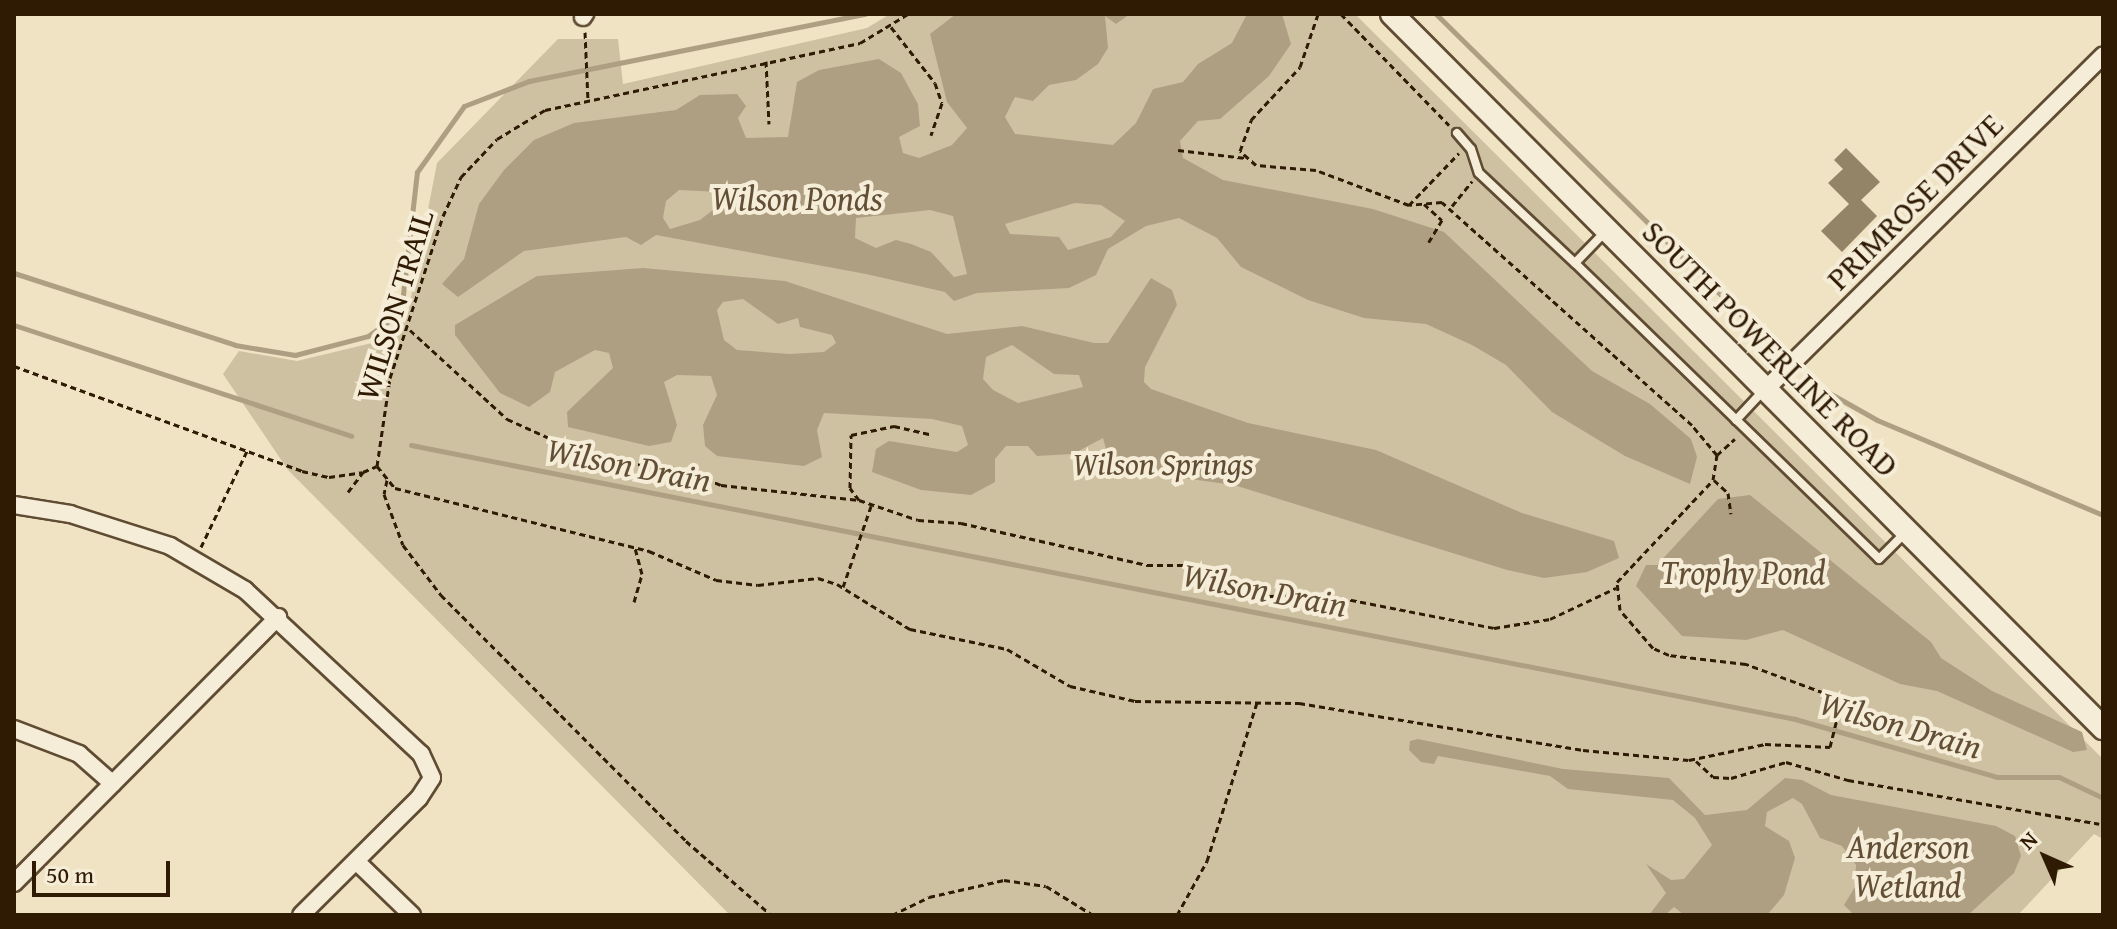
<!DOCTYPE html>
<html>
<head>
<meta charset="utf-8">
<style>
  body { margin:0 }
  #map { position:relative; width:2117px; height:929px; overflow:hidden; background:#efe3c3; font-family:"Gentium Book Plus",serif }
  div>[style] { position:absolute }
  .green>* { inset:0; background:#cec1a2 }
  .water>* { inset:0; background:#ae9f82 }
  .stream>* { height:5px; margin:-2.5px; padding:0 2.5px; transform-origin:2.5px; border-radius:2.5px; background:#ae9f82 }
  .building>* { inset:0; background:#938367 }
  .path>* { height:3px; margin-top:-1.5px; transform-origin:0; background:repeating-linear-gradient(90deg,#2f1a03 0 6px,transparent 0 10px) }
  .roads { filter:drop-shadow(2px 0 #5f4c33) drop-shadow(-2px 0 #5f4c33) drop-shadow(0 2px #5f4c33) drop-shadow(0 -2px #5f4c33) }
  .lane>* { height:8px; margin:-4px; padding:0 4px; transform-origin:4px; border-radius:4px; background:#f5edd8 }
  .street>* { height:16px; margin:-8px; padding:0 8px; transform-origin:8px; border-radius:8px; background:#f5edd8 }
  .secondary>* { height:22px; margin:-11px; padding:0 11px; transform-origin:11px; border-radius:11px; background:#f5edd8 }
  span { translate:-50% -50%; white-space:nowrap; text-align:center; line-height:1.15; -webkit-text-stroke:8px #f5edd8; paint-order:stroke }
  .street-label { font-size:32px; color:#2f1a03 }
  .park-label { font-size:32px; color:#5f4c33; font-style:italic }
  .water-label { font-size:34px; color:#624f36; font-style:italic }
  .frame { position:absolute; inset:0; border:16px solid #2f1a03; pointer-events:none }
  .north { position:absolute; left:2005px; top:817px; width:80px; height:80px; -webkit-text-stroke:6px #f5edd8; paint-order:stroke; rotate:315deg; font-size:22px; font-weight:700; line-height:32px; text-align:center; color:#2f1a03 }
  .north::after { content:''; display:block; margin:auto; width:28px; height:36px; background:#2f1a03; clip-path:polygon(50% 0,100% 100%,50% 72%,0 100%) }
  .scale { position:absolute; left:32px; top:861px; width:138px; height:36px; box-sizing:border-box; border:4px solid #2f1a03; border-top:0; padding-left:10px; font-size:24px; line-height:28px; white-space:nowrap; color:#2f1a03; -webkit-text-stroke:6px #f5edd8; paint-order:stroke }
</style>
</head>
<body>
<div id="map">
  <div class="green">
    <div style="clip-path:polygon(890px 14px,1355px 14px,2103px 759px,2103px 839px,2094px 834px,2018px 915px,730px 915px,288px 470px,223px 374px,239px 351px,297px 361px,372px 343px,407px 318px,437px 163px,558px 39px,618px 39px,623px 84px,867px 28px)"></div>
  </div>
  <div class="water">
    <div style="clip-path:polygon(evenodd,956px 14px,1130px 14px,1116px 24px,1105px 16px,1108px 48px,1098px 64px,1076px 80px,1049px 85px,1033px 101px,1015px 97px,1005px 117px,1015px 134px,1113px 145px,1136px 123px,1153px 89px,1183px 82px,1198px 64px,1232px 43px,1247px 14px,1282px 14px,1291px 44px,1269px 76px,1220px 119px,1198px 121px,1180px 141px,1183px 158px,1223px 180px,1373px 209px,1444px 232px,1592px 371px,1650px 404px,1691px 439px,1697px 457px,1690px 484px,1625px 456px,1552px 412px,1506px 365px,1472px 345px,1426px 324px,1364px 318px,1308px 300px,1241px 267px,1217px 238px,1179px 218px,1146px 226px,1108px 249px,1096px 275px,1069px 288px,977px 293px,954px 301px,945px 292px,866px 274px,656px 235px,641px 245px,626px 237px,524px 251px,458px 297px,442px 284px,464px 259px,479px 204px,504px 170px,534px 140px,574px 123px,676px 110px,700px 95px,737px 94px,746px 106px,738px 118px,746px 138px,788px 137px,797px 82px,819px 70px,879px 59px,901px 73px,918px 104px,920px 126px,899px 137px,903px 153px,919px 158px,952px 145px,967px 128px,947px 102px,930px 34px,956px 14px,679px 190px,719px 192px,727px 199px,700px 220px,670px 229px,663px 218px,666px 201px,679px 190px,956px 14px,1075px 203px,1101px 205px,1125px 221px,1111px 237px,1068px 250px,1059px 237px,1010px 234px,1005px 224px,1075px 203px,956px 14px,930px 210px,953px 216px,967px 274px,954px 277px,931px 252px,911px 244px,896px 240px,876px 248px,855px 238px,856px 218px,930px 210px)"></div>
    <div style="clip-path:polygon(evenodd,643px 268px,785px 281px,947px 334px,1022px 326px,1094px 343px,1108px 343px,1151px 278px,1172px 290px,1177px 305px,1145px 367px,1144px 382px,1151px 389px,1248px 423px,1376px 450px,1522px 513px,1614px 541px,1619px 558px,1587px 572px,1544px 578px,1507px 570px,1234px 485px,1111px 468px,1103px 438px,1073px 454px,1037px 456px,1028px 446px,1006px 446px,995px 459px,995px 482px,971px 495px,921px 490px,872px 472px,876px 449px,889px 441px,957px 452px,968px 445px,962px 426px,932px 419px,824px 413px,817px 430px,822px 457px,804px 466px,717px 456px,705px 446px,703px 425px,717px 395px,711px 376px,677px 375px,664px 382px,677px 425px,671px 442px,649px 446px,568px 427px,567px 412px,613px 368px,609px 353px,595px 350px,555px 372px,550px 392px,529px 407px,500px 393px,455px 335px,455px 325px,537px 276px,643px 268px,743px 299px,778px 324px,798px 318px,800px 327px,832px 335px,836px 343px,824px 352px,790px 354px,737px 350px,724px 340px,717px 310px,723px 302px,743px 299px,643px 268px,1012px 345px,1054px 374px,1079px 375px,1083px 387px,1018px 403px,993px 390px,983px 379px,986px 357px,1012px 345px)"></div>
    <div style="clip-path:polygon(1750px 495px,1931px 642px,1941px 658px,1992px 691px,2082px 732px,2087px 750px,2073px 752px,1937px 691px,1900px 684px,1783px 630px,1746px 640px,1682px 636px,1636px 586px,1646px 565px,1657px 565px,1718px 499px)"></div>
    <div style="clip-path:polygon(1418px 739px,1563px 769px,1669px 778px,1705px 815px,1747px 810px,1785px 778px,1802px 780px,1831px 795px,1996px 826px,2015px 836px,2021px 856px,2014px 873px,1968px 915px,1854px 915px,1844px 905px,1855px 887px,1856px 865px,1842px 846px,1820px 838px,1802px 804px,1793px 798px,1767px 812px,1765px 826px,1789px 841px,1795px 858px,1784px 895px,1767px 915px,1684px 915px,1674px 907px,1665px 915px,1649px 915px,1666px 893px,1646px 864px,1671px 880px,1684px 879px,1712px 845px,1695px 818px,1673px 800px,1568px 789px,1550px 776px,1438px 756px,1434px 764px,1421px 762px,1409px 750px,1410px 741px)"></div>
  </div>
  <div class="stream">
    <div style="left:1436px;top:14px;width:467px;rotate:44.6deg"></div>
    <div style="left:14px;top:273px;width:232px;rotate:18deg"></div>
    <div style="left:235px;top:345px;width:61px;rotate:9.5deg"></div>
    <div style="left:295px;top:355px;width:75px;rotate:-14.6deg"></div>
    <div style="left:368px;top:336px;width:41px;rotate:-36deg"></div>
    <div style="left:401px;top:312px;width:141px;rotate:-83.5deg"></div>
    <div style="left:417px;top:172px;width:81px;rotate:-54.5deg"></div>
    <div style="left:464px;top:106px;width:70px;rotate:-21deg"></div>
    <div style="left:529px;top:81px;width:343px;rotate:-11.3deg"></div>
    <div style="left:14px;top:325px;width:355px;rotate:18.2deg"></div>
    <div style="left:1824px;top:390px;width:61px;rotate:29.5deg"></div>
    <div style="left:1877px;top:420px;width:245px;rotate:22.8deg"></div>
    <div style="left:411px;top:445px;width:1411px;rotate:11.2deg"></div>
    <div style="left:1795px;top:719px;width:210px;rotate:16deg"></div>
    <div style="left:1997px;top:777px;width:62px"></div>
    <div style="left:2059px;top:777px;width:49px;rotate:25.5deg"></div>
  </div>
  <div class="building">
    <div style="clip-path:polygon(1846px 148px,1880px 182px,1861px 200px,1877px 216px,1842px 252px,1821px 231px,1849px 204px,1828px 183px,1843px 169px,1834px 160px)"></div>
  </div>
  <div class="path">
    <div style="left:1341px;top:14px;width:155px;rotate:45.8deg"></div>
    <div style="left:891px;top:27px;width:71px;rotate:51.8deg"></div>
    <div style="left:935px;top:83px;width:21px;rotate:71deg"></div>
    <div style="left:942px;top:103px;width:34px;rotate:109deg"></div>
    <div style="left:585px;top:32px;width:68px;rotate:87.5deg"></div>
    <div style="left:766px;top:61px;width:63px;rotate:87.3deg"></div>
    <div style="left:1178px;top:150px;width:68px;rotate:6.7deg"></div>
    <div style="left:1424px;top:204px;width:24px;rotate:42deg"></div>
    <div style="left:1442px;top:220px;width:26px;rotate:121deg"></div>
    <div style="left:1409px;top:205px;width:72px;rotate:-46.1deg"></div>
    <div style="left:1452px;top:206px;width:32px;rotate:-51deg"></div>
    <div style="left:410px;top:330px;width:132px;rotate:42.5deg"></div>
    <div style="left:507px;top:419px;width:100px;rotate:24.3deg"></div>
    <div style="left:598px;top:460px;width:80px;rotate:5.7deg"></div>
    <div style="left:678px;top:468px;width:46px;rotate:21.6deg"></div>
    <div style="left:721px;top:485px;width:139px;rotate:6.2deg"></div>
    <div style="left:859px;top:500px;width:62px;rotate:18.7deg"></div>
    <div style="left:918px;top:520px;width:43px;rotate:4deg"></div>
    <div style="left:961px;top:523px;width:191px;rotate:12.7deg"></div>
    <div style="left:1147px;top:565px;width:36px"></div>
    <div style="left:1183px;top:565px;width:92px;rotate:19.6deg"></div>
    <div style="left:1270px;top:596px;width:51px;rotate:-2.2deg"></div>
    <div style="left:1321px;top:594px;width:176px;rotate:11.1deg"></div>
    <div style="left:1494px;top:628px;width:57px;rotate:-9.1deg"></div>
    <div style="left:1550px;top:619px;width:73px;rotate:-25.2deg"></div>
    <div style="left:14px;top:366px;width:307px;rotate:20deg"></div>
    <div style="left:302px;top:471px;width:28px;rotate:13deg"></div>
    <div style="left:329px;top:477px;width:34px;rotate:-8deg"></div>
    <div style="left:363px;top:472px;width:15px;rotate:-23deg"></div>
    <div style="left:377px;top:466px;width:89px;rotate:-81.6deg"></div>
    <div style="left:390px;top:378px;width:170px;rotate:-71.9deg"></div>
    <div style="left:443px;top:216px;width:43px;rotate:-65.2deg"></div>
    <div style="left:461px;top:177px;width:52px;rotate:-46.5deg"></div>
    <div style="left:497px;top:139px;width:56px;rotate:-31.1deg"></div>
    <div style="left:545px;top:110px;width:322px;rotate:-12deg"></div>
    <div style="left:860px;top:43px;width:56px;rotate:-31.1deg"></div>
    <div style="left:1717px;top:455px;width:24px;rotate:-42deg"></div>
    <div style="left:377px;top:466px;width:28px;rotate:51deg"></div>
    <div style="left:395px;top:488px;width:262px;rotate:13.9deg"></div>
    <div style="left:649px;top:551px;width:73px;rotate:23.4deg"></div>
    <div style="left:716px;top:580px;width:42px;rotate:6.8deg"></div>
    <div style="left:758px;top:585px;width:60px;rotate:-6.7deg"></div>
    <div style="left:818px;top:578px;width:20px;rotate:18deg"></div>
    <div style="left:837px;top:584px;width:86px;rotate:31.7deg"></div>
    <div style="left:910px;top:629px;width:99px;rotate:11.7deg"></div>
    <div style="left:1007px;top:649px;width:73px;rotate:30.4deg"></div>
    <div style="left:1070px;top:686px;width:67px;rotate:13deg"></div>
    <div style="left:1135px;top:701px;width:164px;rotate:0.7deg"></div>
    <div style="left:1299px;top:703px;width:288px;rotate:9.4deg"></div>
    <div style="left:1583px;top:750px;width:106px;rotate:5.4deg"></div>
    <div style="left:1689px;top:760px;width:78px;rotate:-11.9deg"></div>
    <div style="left:1765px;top:744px;width:65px;rotate:2.6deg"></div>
    <div style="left:1830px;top:747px;width:36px;rotate:-76deg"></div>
    <div style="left:1839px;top:712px;width:17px;rotate:-111deg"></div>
    <div style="left:1833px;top:696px;width:93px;rotate:-159.8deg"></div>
    <div style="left:1746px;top:664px;width:78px;rotate:-173.3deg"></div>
    <div style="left:1669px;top:655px;width:17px;rotate:-156deg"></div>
    <div style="left:1653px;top:648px;width:50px;rotate:-131deg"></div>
    <div style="left:1620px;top:610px;width:28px;rotate:-96deg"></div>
    <div style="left:1617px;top:582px;width:140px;rotate:-46.7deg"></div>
    <div style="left:1713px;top:480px;width:25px;rotate:-81deg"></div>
    <div style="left:1717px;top:455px;width:39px;rotate:-130deg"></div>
    <div style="left:1692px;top:425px;width:335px;rotate:-138.3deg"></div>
    <div style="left:1442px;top:202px;width:33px;rotate:175deg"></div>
    <div style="left:1409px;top:205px;width:99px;rotate:-159.4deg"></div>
    <div style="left:1316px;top:170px;width:60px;rotate:-175.2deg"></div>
    <div style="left:1256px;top:165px;width:21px;rotate:-139deg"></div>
    <div style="left:1240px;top:151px;width:33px;rotate:-70deg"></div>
    <div style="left:1251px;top:120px;width:72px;rotate:-47.2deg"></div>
    <div style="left:1300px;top:67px;width:56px;rotate:-71.2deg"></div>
    <div style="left:387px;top:480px;width:14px;rotate:102deg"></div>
    <div style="left:384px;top:494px;width:54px;rotate:69.6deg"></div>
    <div style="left:403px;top:545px;width:63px;rotate:52.8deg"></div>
    <div style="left:441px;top:595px;width:347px;rotate:45.1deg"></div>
    <div style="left:686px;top:841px;width:113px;rotate:41deg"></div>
    <div style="left:1714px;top:480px;width:19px;rotate:43deg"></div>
    <div style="left:1728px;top:493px;width:21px;rotate:82deg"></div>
    <div style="left:348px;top:492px;width:25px;rotate:-53deg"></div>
    <div style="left:859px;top:500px;width:15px;rotate:-127deg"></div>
    <div style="left:850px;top:488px;width:53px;rotate:-88.9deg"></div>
    <div style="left:851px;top:435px;width:44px;rotate:-11.8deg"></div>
    <div style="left:894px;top:426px;width:37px;rotate:13deg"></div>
    <div style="left:201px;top:547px;width:109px;rotate:-64.4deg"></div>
    <div style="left:843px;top:587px;width:86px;rotate:-70.9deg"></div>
    <div style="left:634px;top:602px;width:29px;rotate:-74deg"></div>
    <div style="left:642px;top:574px;width:27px;rotate:-105deg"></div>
    <div style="left:1696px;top:761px;width:23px;rotate:43deg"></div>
    <div style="left:1713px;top:777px;width:18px;rotate:3deg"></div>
    <div style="left:1731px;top:778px;width:57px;rotate:-16.2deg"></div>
    <div style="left:1786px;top:762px;width:65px;rotate:16.2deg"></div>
    <div style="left:1848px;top:780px;width:255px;rotate:9.9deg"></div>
    <div style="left:892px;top:915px;width:41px;rotate:-25.9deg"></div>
    <div style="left:929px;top:897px;width:77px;rotate:-12.8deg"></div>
    <div style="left:1004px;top:880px;width:42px;rotate:8.1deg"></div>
    <div style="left:1046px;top:886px;width:55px;rotate:31.7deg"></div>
    <div style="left:1177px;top:915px;width:62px;rotate:-60.9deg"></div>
    <div style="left:1207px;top:861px;width:167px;rotate:-72.5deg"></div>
  </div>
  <div class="roads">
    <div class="lane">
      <div style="left:1457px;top:133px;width:21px;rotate:49deg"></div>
      <div style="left:1471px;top:149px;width:25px;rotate:72deg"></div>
      <div style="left:1479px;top:173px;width:132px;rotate:43.2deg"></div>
      <div style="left:1605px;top:232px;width:43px;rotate:134.1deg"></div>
      <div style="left:1575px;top:263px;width:424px;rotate:44.2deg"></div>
      <div style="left:1879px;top:559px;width:38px;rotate:-45deg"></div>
      <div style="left:1736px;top:420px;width:40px;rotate:-47deg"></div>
    </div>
    <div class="street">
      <div style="left:583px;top:17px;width:4px;rotate:-56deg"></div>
      <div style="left:1766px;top:389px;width:474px;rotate:-44.7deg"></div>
      <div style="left:14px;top:505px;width:57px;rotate:9.1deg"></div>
      <div style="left:70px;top:514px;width:105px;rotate:17.7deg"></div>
      <div style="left:170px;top:546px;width:87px;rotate:30.4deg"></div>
      <div style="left:245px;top:590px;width:241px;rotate:43deg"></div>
      <div style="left:421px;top:754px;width:26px;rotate:65deg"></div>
      <div style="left:432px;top:778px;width:24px;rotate:123deg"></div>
      <div style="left:419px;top:798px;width:166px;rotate:135.2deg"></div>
      <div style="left:14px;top:729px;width:70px;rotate:21deg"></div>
      <div style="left:79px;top:754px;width:45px;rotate:41.4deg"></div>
      <div style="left:356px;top:861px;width:78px;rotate:44deg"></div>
      <div style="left:14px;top:883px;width:375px;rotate:-45.2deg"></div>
    </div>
    <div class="secondary">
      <div style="left:1392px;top:14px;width:1008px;rotate:45.12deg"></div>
    </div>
  </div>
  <div class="street-label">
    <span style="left:1915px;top:202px;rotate:-45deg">PRIMROSE DRIVE</span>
    <span style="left:395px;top:305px;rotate:-73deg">WILSON TRAIL</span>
    <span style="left:1770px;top:349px;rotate:45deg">SOUTH POWERLINE ROAD</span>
  </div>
  <div class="park-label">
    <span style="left:1163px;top:464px">Wilson Springs</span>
  </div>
  <div class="water-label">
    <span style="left:797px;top:198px">Wilson Ponds</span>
    <span style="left:629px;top:464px;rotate:11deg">Wilson Drain</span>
    <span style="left:1743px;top:572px">Trophy Pond</span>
    <span style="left:1265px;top:589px;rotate:11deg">Wilson Drain</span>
    <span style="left:1901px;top:724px;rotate:16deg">Wilson Drain</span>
    <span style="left:1908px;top:865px">Anderson<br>Wetland</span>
  </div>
  <div class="frame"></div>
  <div class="north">N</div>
  <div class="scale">50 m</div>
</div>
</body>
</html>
